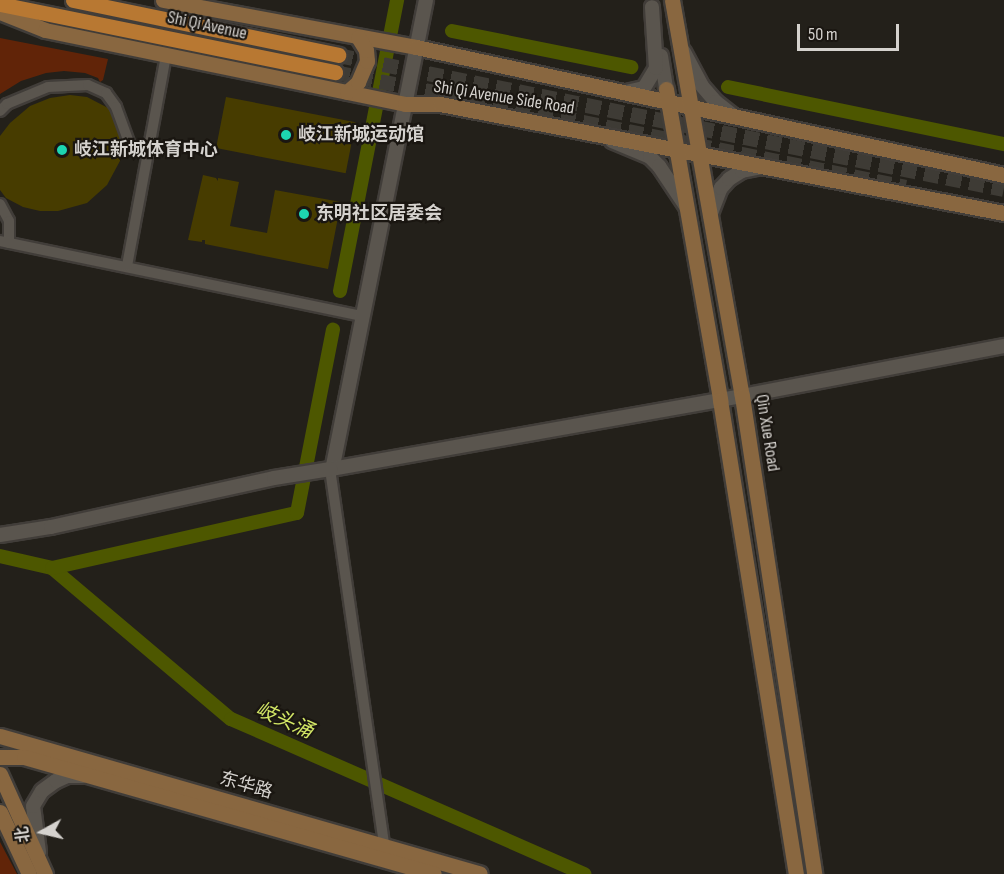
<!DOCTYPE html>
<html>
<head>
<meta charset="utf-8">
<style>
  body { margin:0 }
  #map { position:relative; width:1004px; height:874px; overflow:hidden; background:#23201a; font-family:"Sofia Sans Condensed","Noto Sans SC",sans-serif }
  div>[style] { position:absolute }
  .green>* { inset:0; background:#612408 }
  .canal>* { height:14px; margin:-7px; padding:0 7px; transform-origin:7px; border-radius:7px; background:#4d5700 }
  .building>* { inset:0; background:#473c00; transform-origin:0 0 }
  .primary-tunnel>* { height:15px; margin-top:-7.5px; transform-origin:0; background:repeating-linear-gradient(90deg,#3e3b35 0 15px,transparent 0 23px) }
  .roads { filter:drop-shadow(2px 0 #413d39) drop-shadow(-2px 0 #413d39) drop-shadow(0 2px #413d39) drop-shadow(0 -2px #413d39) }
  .minor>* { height:10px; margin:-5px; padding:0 5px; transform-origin:5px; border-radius:5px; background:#5a554e }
  .tertiary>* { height:14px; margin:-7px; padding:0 7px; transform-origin:7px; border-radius:7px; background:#5a554e }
  .secondary>* { height:15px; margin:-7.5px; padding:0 7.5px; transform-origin:7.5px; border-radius:7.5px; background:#896740 }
  .primary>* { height:15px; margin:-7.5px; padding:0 7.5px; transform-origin:7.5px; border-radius:7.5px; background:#b87832 }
  .dots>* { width:16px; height:16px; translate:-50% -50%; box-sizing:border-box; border:3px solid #1a1611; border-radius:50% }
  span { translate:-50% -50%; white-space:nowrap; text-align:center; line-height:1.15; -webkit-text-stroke:4.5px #1a1611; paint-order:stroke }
  .street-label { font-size:18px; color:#d5d2ce }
  .poi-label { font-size:18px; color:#d5d2ce; font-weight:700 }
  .left { translate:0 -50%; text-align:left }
  .water-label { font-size:20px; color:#d3e766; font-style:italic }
  .north { position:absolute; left:12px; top:802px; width:60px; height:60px; -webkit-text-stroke:4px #1a1611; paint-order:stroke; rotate:262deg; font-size:16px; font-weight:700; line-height:24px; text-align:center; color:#d5d2ce }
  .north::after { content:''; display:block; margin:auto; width:21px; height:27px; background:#d5d2ce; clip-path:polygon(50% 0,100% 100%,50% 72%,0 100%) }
  .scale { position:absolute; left:797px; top:24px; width:102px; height:27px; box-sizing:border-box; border:3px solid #d5d2ce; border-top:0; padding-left:8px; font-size:18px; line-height:21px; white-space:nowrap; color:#d5d2ce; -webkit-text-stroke:4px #1a1611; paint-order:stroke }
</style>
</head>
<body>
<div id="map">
  <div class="green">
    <div style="clip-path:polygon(0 38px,108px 59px,103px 80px,100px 82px,98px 78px,85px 73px,64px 71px,46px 73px,21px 81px,0 94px)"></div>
    <div style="clip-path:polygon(0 842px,17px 874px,0 874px)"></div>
  </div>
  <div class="canal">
    <div style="left:452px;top:31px;width:183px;rotate:11.4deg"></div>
    <div style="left:728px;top:87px;width:282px;rotate:11.7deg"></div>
    <div style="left:340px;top:291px;width:297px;rotate:-78.9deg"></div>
    <div style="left:0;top:556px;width:53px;rotate:13deg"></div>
    <div style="left:52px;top:568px;width:234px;rotate:40.2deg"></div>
    <div style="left:231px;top:719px;width:386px;rotate:23.7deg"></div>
    <div style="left:52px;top:568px;width:251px;rotate:-12.7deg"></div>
    <div style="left:297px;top:513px;width:187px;rotate:-78.9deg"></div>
  </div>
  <div class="building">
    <div style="clip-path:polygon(70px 95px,87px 97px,112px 110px,125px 140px,121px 159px,107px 185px,87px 203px,58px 211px,40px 211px,23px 207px,6px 198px,0 190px,0 136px,10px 123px,30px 106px,50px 98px)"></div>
    <div style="left:226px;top:97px;width:132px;height:52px;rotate:11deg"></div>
    <div style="clip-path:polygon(203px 175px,216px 178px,218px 181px,218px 178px,239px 182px,230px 226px,267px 233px,275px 190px,341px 202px,328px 269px,205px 244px,205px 240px,202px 240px,202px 242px,188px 240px)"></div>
  </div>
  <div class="primary-tunnel">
    <div style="left:338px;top:55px;width:679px;rotate:11.38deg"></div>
    <div style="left:335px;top:72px;width:582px;rotate:11.39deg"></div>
  </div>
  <div class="roads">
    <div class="minor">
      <div style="left:0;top:111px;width:10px;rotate:-45deg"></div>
      <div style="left:7px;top:104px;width:44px;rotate:-22.5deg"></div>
      <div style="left:48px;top:87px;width:40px;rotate:-2.9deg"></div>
      <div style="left:88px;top:85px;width:20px;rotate:24deg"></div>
      <div style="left:106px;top:93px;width:17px;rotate:54deg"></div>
      <div style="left:116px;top:107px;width:44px;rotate:69.9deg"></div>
      <div style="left:131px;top:148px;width:18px;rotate:19deg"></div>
      <div style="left:0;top:204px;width:19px;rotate:62deg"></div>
      <div style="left:9px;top:221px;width:22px;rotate:90deg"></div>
      <div style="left:0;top:241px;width:370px;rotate:11.7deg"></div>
      <div style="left:127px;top:266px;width:215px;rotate:-79.5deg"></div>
      <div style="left:330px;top:469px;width:381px;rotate:81.8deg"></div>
    </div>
    <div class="tertiary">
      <div style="left:426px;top:0;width:478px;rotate:101.3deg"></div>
      <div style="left:332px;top:469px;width:416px;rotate:-10.1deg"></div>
      <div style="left:742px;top:396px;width:267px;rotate:-10.8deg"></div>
      <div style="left:684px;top:52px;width:38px;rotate:62deg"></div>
      <div style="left:702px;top:86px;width:21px;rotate:49deg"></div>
      <div style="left:716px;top:102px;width:23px;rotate:38deg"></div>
      <div style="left:661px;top:56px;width:33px;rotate:81deg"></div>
      <div style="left:626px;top:92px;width:18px;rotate:-13deg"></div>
      <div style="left:644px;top:88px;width:23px;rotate:-59deg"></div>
      <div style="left:656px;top:68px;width:61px;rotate:-93.8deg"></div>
      <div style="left:612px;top:141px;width:41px;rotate:22.8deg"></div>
      <div style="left:650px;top:157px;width:13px;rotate:45deg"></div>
      <div style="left:659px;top:166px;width:50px;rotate:56.3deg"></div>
      <div style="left:710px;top:216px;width:30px;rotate:-69deg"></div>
      <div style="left:721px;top:188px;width:12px;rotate:-48deg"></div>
      <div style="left:729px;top:179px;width:15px;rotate:-32deg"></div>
      <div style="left:742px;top:171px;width:21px;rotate:-11deg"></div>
      <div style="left:0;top:535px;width:52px;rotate:-8.9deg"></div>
      <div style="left:51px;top:527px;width:228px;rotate:-12.4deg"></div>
      <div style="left:274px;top:478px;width:57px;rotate:-9.1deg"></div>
      <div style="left:39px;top:852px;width:46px;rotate:-97.4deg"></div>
      <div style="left:33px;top:806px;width:17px;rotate:-59deg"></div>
      <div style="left:42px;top:791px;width:17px;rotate:-36deg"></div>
      <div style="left:56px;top:781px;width:12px;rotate:-24deg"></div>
      <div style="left:67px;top:776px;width:16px"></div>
    </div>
    <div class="secondary">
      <div style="left:163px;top:0;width:257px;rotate:10.5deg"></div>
      <div style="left:416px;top:47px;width:602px;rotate:12.28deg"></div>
      <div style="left:672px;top:0;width:402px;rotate:80deg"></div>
      <div style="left:742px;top:396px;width:483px;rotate:81.4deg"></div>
      <div style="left:0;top:12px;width:48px;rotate:21.8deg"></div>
      <div style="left:45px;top:30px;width:368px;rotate:11.6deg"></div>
      <div style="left:405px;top:104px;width:35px"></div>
      <div style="left:440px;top:104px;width:574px;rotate:10.94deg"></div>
      <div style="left:666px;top:89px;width:316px;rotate:80.1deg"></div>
      <div style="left:720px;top:400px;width:480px;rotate:80.9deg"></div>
      <div style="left:347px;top:92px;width:15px;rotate:-42deg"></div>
      <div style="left:358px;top:82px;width:23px;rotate:-67deg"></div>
      <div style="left:367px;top:61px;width:11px;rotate:-95deg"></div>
      <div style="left:366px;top:50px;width:15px;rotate:-122deg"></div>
      <div style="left:0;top:736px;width:499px;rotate:16deg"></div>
      <div style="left:0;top:757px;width:24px"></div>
      <div style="left:24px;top:757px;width:426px;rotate:15.9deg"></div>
      <div style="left:0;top:774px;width:110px;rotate:65.8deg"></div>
      <div style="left:0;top:812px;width:68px;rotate:64.9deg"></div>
    </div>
    <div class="primary">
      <div style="left:73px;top:0;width:271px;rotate:11.7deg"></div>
      <div style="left:0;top:4px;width:342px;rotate:11.5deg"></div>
    </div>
  </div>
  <div class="dots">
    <div style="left:286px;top:135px;background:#1dd5b1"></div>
    <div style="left:62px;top:150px;background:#1dd5b1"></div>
    <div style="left:304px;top:214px;background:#1dd5b1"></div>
  </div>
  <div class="street-label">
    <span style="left:207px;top:26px;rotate:12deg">Shi Qi Avenue</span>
    <span style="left:504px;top:98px;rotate:9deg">Shi Qi Avenue Side Road</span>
    <span style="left:767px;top:433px;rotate:81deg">Qin Xue Road</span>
    <span style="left:246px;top:786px;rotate:16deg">东华路</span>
  </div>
  <div class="poi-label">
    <span class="left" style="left:298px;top:135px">岐江新城运动馆</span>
    <span class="left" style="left:74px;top:150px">岐江新城体育中心</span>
    <span class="left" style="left:316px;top:214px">东明社区居委会</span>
  </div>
  <div class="water-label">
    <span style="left:284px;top:721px;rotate:24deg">岐头涌</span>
  </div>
  <div class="north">北</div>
  <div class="scale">50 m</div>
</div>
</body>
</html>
